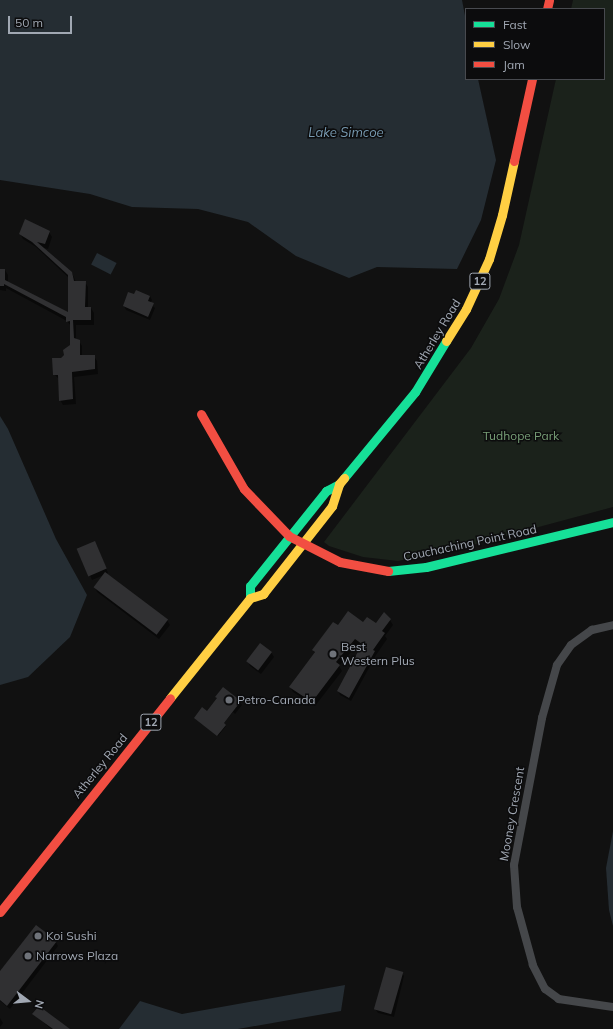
<!DOCTYPE html>
<html>
<head>
<meta charset="utf-8">
<style>
  body { margin:0 }
  #map { position:relative; width:613px; height:1029px; overflow:hidden; background:#111; font-family:Mulish,sans-serif }
  div>[style] { position:absolute }
  .green>* { inset:0; background:#1b221b }
  .water>* { inset:0; background:#252d33; transform-origin:0 0 }
  .shadow>* { inset:0; background:#0007 }
  .building>* { inset:0; background:#303032; transform-origin:0 0 }
  .street>* { height:8px; margin:-4px; padding:0 4px; transform-origin:4px; border-radius:4px; background:#45474a }
  .fast>* { height:9px; margin:-4.5px; padding:0 4.5px; transform-origin:4.5px; border-radius:4.5px; background:#16e098 }
  .slow>* { height:9px; margin:-4.5px; padding:0 4.5px; transform-origin:4.5px; border-radius:4.5px; background:#ffcf43 }
  .jam>* { height:9px; margin:-4.5px; padding:0 4.5px; transform-origin:4.5px; border-radius:4.5px; background:#f24e42 }
  .dots>* { width:11px; height:11px; translate:-50% -50%; box-sizing:border-box; border:2px solid #0c0c0d; border-radius:50% }
  span { translate:-50% -50%; white-space:nowrap; text-align:center; line-height:1.15; -webkit-text-stroke:3px #0c0c0d; paint-order:stroke }
  .shield-label span { padding:1px 3px; background:#0c0c0d; border:1px solid; border-radius:3px; -webkit-text-stroke-width:0 }
  .shield-label { font-size:11px; color:#a1a8b3; font-weight:700 }
  .street-label { font-size:12px; color:#a1a8b3 }
  .park-label { font-size:12px; color:#789f77 }
  .poi-label { font-size:12px; color:#a1a8b3 }
  .left { translate:0 -50%; text-align:left }
  .water-label { font-size:13px; color:#7799b0; font-style:italic }
  .legend { position:absolute; left:465px; top:8px; width:140px; height:72px; box-sizing:border-box; background:#0c0c0d; border:1px solid #484a4f; margin:0; padding:5px 7px; list-style:none; font-size:12px; color:#a1a8b3 }
  .legend li { display:flex; align-items:center; gap:8px; height:20px }
  .legend b { width:20px; border:1px solid #484a4f }
  .north { position:absolute; left:8px; top:981px; width:40px; height:40px; -webkit-text-stroke:3px #0c0c0d; paint-order:stroke; rotate:106deg; font-size:11px; font-weight:700; line-height:16px; text-align:center; color:#a1a8b3 }
  .north::after { content:''; display:block; margin:auto; width:14px; height:18px; background:#a1a8b3; clip-path:polygon(50% 0,100% 100%,50% 72%,0 100%) }
  .scale { position:absolute; left:8px; top:16px; width:64px; height:18px; box-sizing:border-box; border:2px solid #a1a8b3; border-top:0; padding-left:5px; font-size:12px; line-height:14px; white-space:nowrap; color:#a1a8b3; -webkit-text-stroke:3px #0c0c0d; paint-order:stroke }
</style>
</head>
<body>
<div id="map">
  <div class="green">
    <div style="clip-path:polygon(573px 0,613px 0,613px 507px,464px 547px,398px 561px,363px 557px,329px 546px,324px 542px,471px 348px,499px 299px,519px 245px,556px 79px,604px 79px,604px 9px,571px 9px)"></div>
  </div>
  <div class="water">
    <div style="clip-path:polygon(0 0,462px 0,466px 21px,466px 79px,478px 79px,496px 160px,481px 220px,457px 269px,377px 267px,349px 278px,296px 256px,248px 222px,198px 209px,132px 207px,90px 194px,0 180px)"></div>
    <div style="left:97px;top:253px;width:22px;height:13px;rotate:27deg"></div>
    <div style="clip-path:polygon(0 416px,8px 429px,56px 539px,87px 595px,70px 637px,28px 677px,0 685px)"></div>
    <div style="clip-path:polygon(613px 831px,613px 926px,609px 910px,606px 868px)"></div>
    <div style="clip-path:polygon(345px 985px,341px 1011px,238px 1029px,119px 1029px,140px 1001px,182px 1014px)"></div>
  </div>
  <div class="shadow">
    <div style="clip-path:polygon(49px 232px,52px 237px,48px 249px,41px 247px,72px 273px,76px 282px,85px 282px,88px 287px,88px 308px,91px 308px,94px 313px,94px 325px,76px 325px,76px 340px,79px 341px,82px 346px,82px 356px,94px 356px,97px 361px,98px 374px,74px 377px,76px 404px,63px 405px,60px 400px,59px 379px,54px 374px,61px 359px,71px 346px,71px 326px,67px 321px,6px 288px,6px 291px,0 290px,0 270px,5px 270px,8px 275px,8px 282px,69px 314px,69px 278px,36px 247px,23px 239px,20px 234px)"></div>
    <div style="clip-path:polygon(135px 295px,150px 296px,152px 300px,150px 303px,155px 308px,150px 320px,126px 310px,124px 306px)"></div>
    <div style="clip-path:polygon(97px 546px,108px 573px,106px 574px,167px 620px,170px 625px,159px 639px,97px 592px,95px 587px,104px 575px,92px 580px,79px 550px)"></div>
    <div style="clip-path:polygon(390px 620px,393px 625px,385px 636px,387px 639px,376px 655px,351px 701px,340px 695px,338px 691px,362px 646px,358px 644px,339px 666px,342px 671px,315px 706px,293px 692px,290px 687px,315px 654px,313px 650px,338px 626px,376px 625px)"></div>
    <div style="clip-path:polygon(271px 652px,274px 657px,261px 674px,250px 666px,248px 661px)"></div>
    <div style="clip-path:polygon(240px 702px,242px 705px,235px 714px,233px 712px,223px 724px,226px 726px,218px 736px,195px 718px)"></div>
    <div style="clip-path:polygon(56px 942px,58px 946px,10px 1009px,0 1001px,0 973px)"></div>
    <div style="clip-path:polygon(402px 973px,404px 976px,394px 1017px,378px 1013px,376px 1010px)"></div>
    <div style="clip-path:polygon(34px 1014px,68px 1029px,51px 1029px)"></div>
    <div style="clip-path:polygon(0 1018px,3px 1023px,0 1027px)"></div>
  </div>
  <div class="building">
    <div style="clip-path:polygon(25px 219px,50px 231px,45px 244px,37px 242px,72px 272px,74px 281px,86px 281px,85px 307px,91px 307px,91px 320px,73px 320px,74px 338px,80px 340px,80px 355px,95px 355px,95px 369px,72px 372px,73px 399px,59px 401px,58px 375px,53px 375px,52px 358px,61px 358px,64px 355px,63px 350px,70px 345px,70px 321px,66px 322px,66px 317px,4px 284px,4px 286px,0 286px,0 269px,5px 269px,5px 280px,68px 312px,68px 275px,32px 242px,19px 234px)"></div>
    <div style="clip-path:polygon(136px 290px,150px 296px,148px 301px,154px 303px,148px 317px,123px 306px,128px 292px,134px 294px)"></div>
    <div style="left:95px;top:541px;width:30px;height:20px;rotate:67deg"></div>
    <div style="left:105px;top:572px;width:79px;height:19px;rotate:37deg"></div>
    <div style="clip-path:polygon(348px 611px,363px 622px,367px 617px,376px 623px,384px 612px,391px 619px,382px 631px,385px 633px,373px 650px,375px 651px,349px 698px,337px 691px,362px 644px,355px 639px,336px 662px,340px 665px,312px 702px,289px 687px,315px 652px,312px 650px,333px 622px,338px 625px)"></div>
    <div style="left:260px;top:643px;width:15px;height:23px;rotate:37deg"></div>
    <div style="clip-path:polygon(223px 687px,241px 701px,224px 723px,226px 725px,217px 736px,194px 718px,202px 707px,207px 711px,217px 698px,215px 697px)"></div>
    <div style="clip-path:polygon(36px 925px,57px 941px,7px 1006px,0 1000px,0 971px)"></div>
    <div style="left:386px;top:967px;width:18px;height:44px;rotate:16deg"></div>
    <div style="clip-path:polygon(39px 1006px,70px 1029px,53px 1029px,32px 1014px)"></div>
  </div>
  <div class="street">
    <div style="left:613px;top:1007px;width:55px;rotate:-171.6deg"></div>
    <div style="left:559px;top:999px;width:17px;rotate:-144deg"></div>
    <div style="left:545px;top:989px;width:27px;rotate:-117deg"></div>
    <div style="left:533px;top:965px;width:60px;rotate:-105.4deg"></div>
    <div style="left:517px;top:907px;width:42px;rotate:-94.1deg"></div>
    <div style="left:514px;top:865px;width:150px;rotate:-79.2deg"></div>
    <div style="left:542px;top:718px;width:55px;rotate:-74.2deg"></div>
    <div style="left:557px;top:665px;width:24px;rotate:-55deg"></div>
    <div style="left:571px;top:645px;width:26px;rotate:-36deg"></div>
    <div style="left:592px;top:630px;width:22px;rotate:-13deg"></div>
  </div>
  <div class="fast">
    <div style="left:344px;top:478px;width:112px;rotate:-50.5deg"></div>
    <div style="left:415px;top:392px;width:60px;rotate:-58.7deg"></div>
    <div style="left:388px;top:571px;width:38px;rotate:-6deg"></div>
    <div style="left:426px;top:567px;width:192px;rotate:-13.5deg"></div>
    <div style="left:250px;top:598px;width:12px;rotate:-90deg"></div>
    <div style="left:250px;top:586px;width:122px;rotate:-51.3deg"></div>
    <div style="left:326px;top:491px;width:15px;rotate:-28deg"></div>
  </div>
  <div class="slow">
    <div style="left:446px;top:341px;width:38px;rotate:-58deg"></div>
    <div style="left:466px;top:309px;width:55px;rotate:-65.3deg"></div>
    <div style="left:489px;top:259px;width:46px;rotate:-73.5deg"></div>
    <div style="left:502px;top:215px;width:55px;rotate:-77.5deg"></div>
    <div style="left:170px;top:698px;width:128px;rotate:-51.3deg"></div>
    <div style="left:250px;top:598px;width:14px;rotate:-17deg"></div>
    <div style="left:263px;top:594px;width:112px;rotate:-51.9deg"></div>
    <div style="left:332px;top:506px;width:23px;rotate:-72deg"></div>
    <div style="left:339px;top:484px;width:8px;rotate:-50deg"></div>
  </div>
  <div class="jam">
    <div style="left:547px;top:9px;width:9px;rotate:-77deg"></div>
    <div style="left:514px;top:161px;width:84px;rotate:-77.6deg"></div>
    <div style="left:201px;top:414px;width:86px;rotate:60.2deg"></div>
    <div style="left:244px;top:489px;width:65px;rotate:46.2deg"></div>
    <div style="left:289px;top:536px;width:57px;rotate:27deg"></div>
    <div style="left:340px;top:562px;width:49px;rotate:10.6deg"></div>
    <div style="left:0;top:912px;width:273px;rotate:-51.5deg"></div>
  </div>
  <div class="dots">
    <div style="left:333px;top:654px;background:#6f737a"></div>
    <div style="left:229px;top:700px;background:#6f737a"></div>
    <div style="left:38px;top:936px;background:#6f737a"></div>
    <div style="left:28px;top:956px;background:#6f737a"></div>
  </div>
  <div class="shield-label">
    <span style="left:480px;top:281px">12</span>
    <span style="left:151px;top:722px">12</span>
  </div>
  <div class="street-label">
    <span style="left:437px;top:334px;rotate:-59deg">Atherley Road</span>
    <span style="left:470px;top:543px;rotate:-12deg">Couchaching Point Road</span>
    <span style="left:100px;top:766px;rotate:-51deg">Atherley Road</span>
    <span style="left:512px;top:814px;rotate:-80deg">Mooney Crescent</span>
  </div>
  <div class="park-label">
    <span style="left:521px;top:436px">Tudhope Park</span>
  </div>
  <div class="poi-label">
    <span class="left" style="left:341px;top:654px">Best<br>Western Plus</span>
    <span class="left" style="left:237px;top:700px">Petro-Canada</span>
    <span class="left" style="left:46px;top:936px">Koi Sushi</span>
    <span class="left" style="left:36px;top:956px">Narrows Plaza</span>
  </div>
  <div class="water-label">
    <span style="left:346px;top:132px">Lake Simcoe</span>
  </div>
  <ul class="legend">
  <li><b style="height:5px;background:#16e098"></b>Fast</li>
  <li><b style="height:5px;background:#ffcf43"></b>Slow</li>
  <li><b style="height:5px;background:#f24e42"></b>Jam</li>
  </ul>
  <div class="north">N</div>
  <div class="scale">50 m</div>
</div>
</body>
</html>
